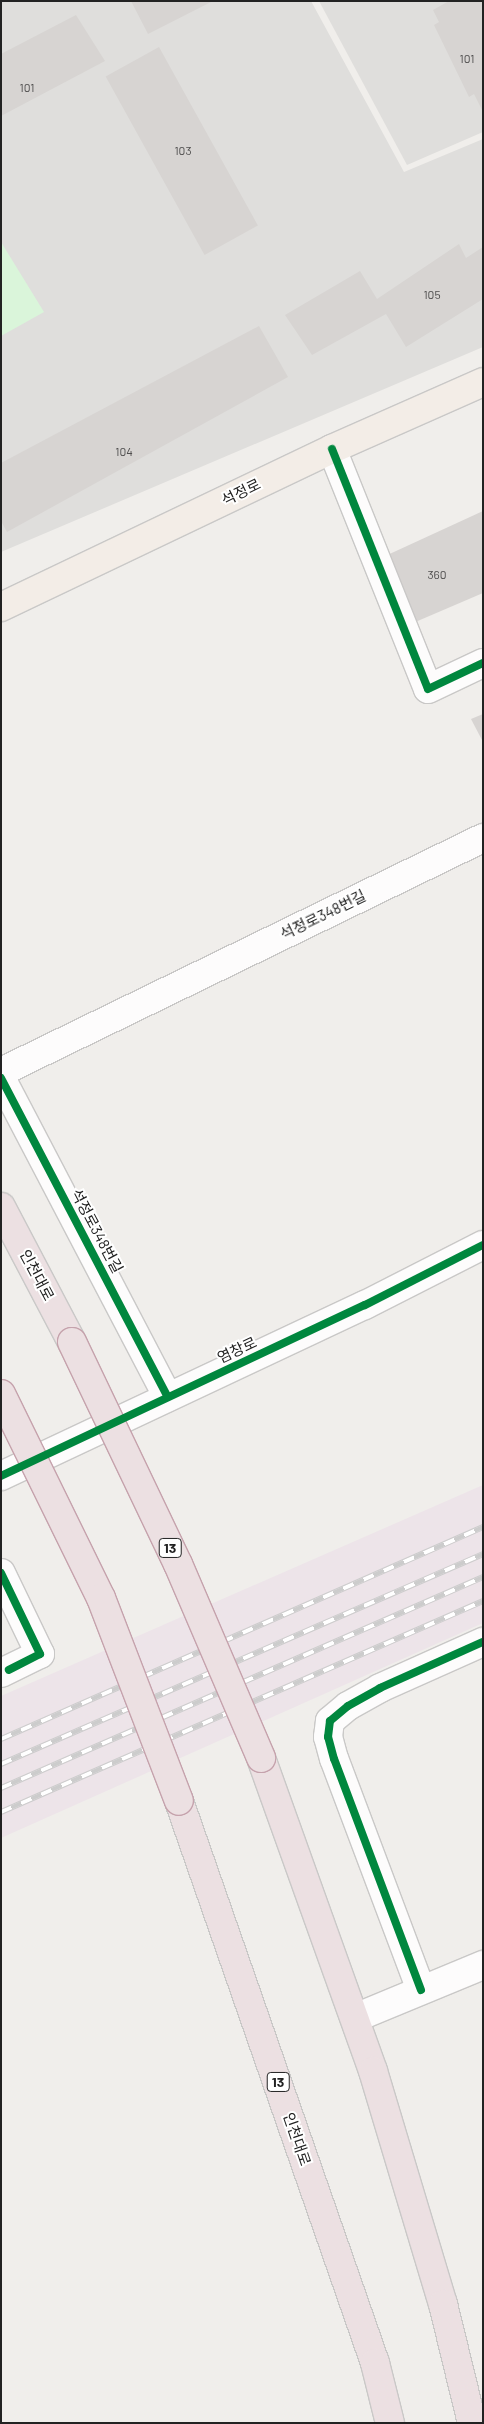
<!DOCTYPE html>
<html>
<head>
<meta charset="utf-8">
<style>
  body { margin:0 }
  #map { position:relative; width:484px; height:2424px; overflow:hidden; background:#f0eeeb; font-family:Barlow,"Noto Sans KR",sans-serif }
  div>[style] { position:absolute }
  .residential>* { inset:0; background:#dfdedc }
  .industrial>* { inset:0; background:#ede4e9 }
  .park>* { inset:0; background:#daf5da }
  .building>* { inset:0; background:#d7d4d2; transform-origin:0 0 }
  .roads { filter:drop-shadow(1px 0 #c9c8c7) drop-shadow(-1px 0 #c9c8c7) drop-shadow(0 1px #c9c8c7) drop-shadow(0 -1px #c9c8c7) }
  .minor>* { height:28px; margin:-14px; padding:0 14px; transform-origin:14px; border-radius:14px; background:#fdfcfc }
  .major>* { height:28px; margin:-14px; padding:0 14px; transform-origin:14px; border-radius:14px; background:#f3ede7 }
  .highway>* { height:28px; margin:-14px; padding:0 14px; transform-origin:14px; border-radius:14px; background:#ece0e2 }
  .rail>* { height:5.5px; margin-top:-2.75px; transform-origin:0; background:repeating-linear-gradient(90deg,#fff 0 11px,#ccc 0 22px); box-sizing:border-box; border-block:1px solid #ccc }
  .bridges { filter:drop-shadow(1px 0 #c5a2ac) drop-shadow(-1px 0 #c5a2ac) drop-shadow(0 1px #c5a2ac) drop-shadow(0 -1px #c5a2ac) }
  .highway-bridge>* { height:28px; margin:-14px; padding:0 14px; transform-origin:14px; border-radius:14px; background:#ece0e2 }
  .cycleway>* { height:8px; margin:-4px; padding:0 4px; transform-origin:4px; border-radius:4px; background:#00873e }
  span { translate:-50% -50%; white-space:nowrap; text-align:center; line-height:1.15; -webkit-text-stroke:4px #fff; paint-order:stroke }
  .number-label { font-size:12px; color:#4f4e4e }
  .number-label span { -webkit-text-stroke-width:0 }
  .shield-label span { padding:1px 4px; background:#fff; border:1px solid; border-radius:4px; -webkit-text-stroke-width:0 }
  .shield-label { font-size:14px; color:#222; font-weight:700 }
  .street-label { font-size:15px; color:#222 }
  .frame { position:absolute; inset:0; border:2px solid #222; pointer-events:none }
</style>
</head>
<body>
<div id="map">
  <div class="residential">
    <div style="clip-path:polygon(1px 1px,311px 1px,404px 172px,483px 139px,483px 347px,1px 552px)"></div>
    <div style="clip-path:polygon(319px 1px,483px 1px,483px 132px,407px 165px)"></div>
  </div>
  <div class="industrial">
    <div style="clip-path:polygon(483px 1485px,483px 1623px,1px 1838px,1px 1696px)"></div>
  </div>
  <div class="park">
    <div style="clip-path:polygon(1px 242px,44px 312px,1px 336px)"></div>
  </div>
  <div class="building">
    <div style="clip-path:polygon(131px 1px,213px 1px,148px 34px)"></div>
    <div style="clip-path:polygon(449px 1px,483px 1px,483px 112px,474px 94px,469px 97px,434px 25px,439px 22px,433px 10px)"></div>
    <div style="clip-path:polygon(76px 15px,105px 61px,1px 116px,1px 54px)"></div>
    <div style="left:159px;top:47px;width:204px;height:61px;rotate:61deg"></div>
    <div style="clip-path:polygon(459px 244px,466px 258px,483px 247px,483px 299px,406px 347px,386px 314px,312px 355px,285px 315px,360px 271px,377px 299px)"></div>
    <div style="clip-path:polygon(259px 326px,288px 377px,7px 532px,1px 521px,1px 463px)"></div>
    <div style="clip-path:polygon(483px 511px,483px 593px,413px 623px,383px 557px)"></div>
    <div style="clip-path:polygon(483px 714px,483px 742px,471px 719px)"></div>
  </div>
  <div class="roads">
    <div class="minor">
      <div style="left:332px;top:449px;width:258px;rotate:68.2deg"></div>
      <div style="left:428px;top:689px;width:61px;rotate:-25.3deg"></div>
      <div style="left:1px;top:1072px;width:536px;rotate:-25.9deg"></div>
      <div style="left:1px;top:1078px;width:360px;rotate:62.4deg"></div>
      <div style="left:1px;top:1476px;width:402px;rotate:-25.2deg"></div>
      <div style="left:365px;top:1305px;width:132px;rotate:-27deg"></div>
      <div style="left:1px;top:1573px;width:90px;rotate:64.3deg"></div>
      <div style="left:40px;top:1654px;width:43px;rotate:154deg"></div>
      <div style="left:421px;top:1990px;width:247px;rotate:-110.6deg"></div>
      <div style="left:334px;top:1759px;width:23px;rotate:-105deg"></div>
      <div style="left:328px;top:1737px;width:16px;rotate:-83deg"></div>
      <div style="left:330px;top:1721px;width:23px;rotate:-40deg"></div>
      <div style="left:348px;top:1706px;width:37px;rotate:-29deg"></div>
      <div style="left:380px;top:1688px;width:113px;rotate:-24.1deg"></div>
      <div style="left:355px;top:2018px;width:139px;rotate:-22.5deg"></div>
    </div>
    <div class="major">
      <div style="left:1px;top:607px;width:367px;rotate:-25.5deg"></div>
      <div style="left:332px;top:449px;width:165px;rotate:-23.9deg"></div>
    </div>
    <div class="highway">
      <div style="left:1px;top:1207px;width:153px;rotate:62.3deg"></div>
      <div style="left:261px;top:1758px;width:332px;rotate:70.3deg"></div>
      <div style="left:373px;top:2071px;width:243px;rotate:73.3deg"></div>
      <div style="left:443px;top:2304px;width:122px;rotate:76.3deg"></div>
      <div style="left:179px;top:1801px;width:595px;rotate:70.77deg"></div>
      <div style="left:375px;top:2363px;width:62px;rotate:76deg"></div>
    </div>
  </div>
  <div class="rail">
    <div style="left:1px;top:1739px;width:527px;rotate:-23.74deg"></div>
    <div style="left:1px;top:1764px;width:526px;rotate:-23.54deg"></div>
    <div style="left:1px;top:1788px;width:526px;rotate:-23.64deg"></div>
    <div style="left:1px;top:1812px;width:526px;rotate:-23.64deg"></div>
  </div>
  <div class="bridges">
    <div class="highway-bridge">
      <div style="left:72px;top:1342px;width:246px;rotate:64.5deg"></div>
      <div style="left:178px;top:1564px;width:211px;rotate:66.8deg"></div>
      <div style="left:1px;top:1394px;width:227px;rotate:63.9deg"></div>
      <div style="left:101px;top:1598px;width:217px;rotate:69deg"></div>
    </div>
  </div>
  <div class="cycleway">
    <div style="left:332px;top:449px;width:258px;rotate:68.2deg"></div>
    <div style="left:428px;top:689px;width:61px;rotate:-25.3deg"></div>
    <div style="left:1px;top:1078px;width:360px;rotate:62.4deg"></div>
    <div style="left:1px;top:1476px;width:402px;rotate:-25.2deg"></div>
    <div style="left:365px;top:1305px;width:132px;rotate:-27deg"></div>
    <div style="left:1px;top:1573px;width:90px;rotate:64.3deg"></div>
    <div style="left:40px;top:1654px;width:35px;rotate:153deg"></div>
    <div style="left:421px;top:1990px;width:247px;rotate:-110.6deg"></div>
    <div style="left:334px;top:1759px;width:23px;rotate:-105deg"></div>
    <div style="left:328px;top:1737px;width:16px;rotate:-83deg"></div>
    <div style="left:330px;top:1721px;width:23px;rotate:-40deg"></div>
    <div style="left:348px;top:1706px;width:37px;rotate:-29deg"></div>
    <div style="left:380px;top:1688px;width:113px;rotate:-24.1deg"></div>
  </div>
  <div class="number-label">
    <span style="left:467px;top:59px">101</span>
    <span style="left:27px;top:88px">101</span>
    <span style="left:183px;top:151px">103</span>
    <span style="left:432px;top:295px">105</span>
    <span style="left:124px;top:452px">104</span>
    <span style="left:437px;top:575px">360</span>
  </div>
  <div class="shield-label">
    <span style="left:170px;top:1548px">13</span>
    <span style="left:278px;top:2082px">13</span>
  </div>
  <div class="street-label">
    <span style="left:241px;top:492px;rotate:-26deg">석정로</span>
    <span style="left:323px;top:915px;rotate:-26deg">석정로348번길</span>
    <span style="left:97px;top:1231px;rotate:62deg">석정로348번길</span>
    <span style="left:37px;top:1275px;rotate:62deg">인천대로</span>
    <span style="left:237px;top:1350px;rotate:-25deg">염창로</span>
    <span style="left:297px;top:2139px;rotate:71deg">인천대로</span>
  </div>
  <div class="frame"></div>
</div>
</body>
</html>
